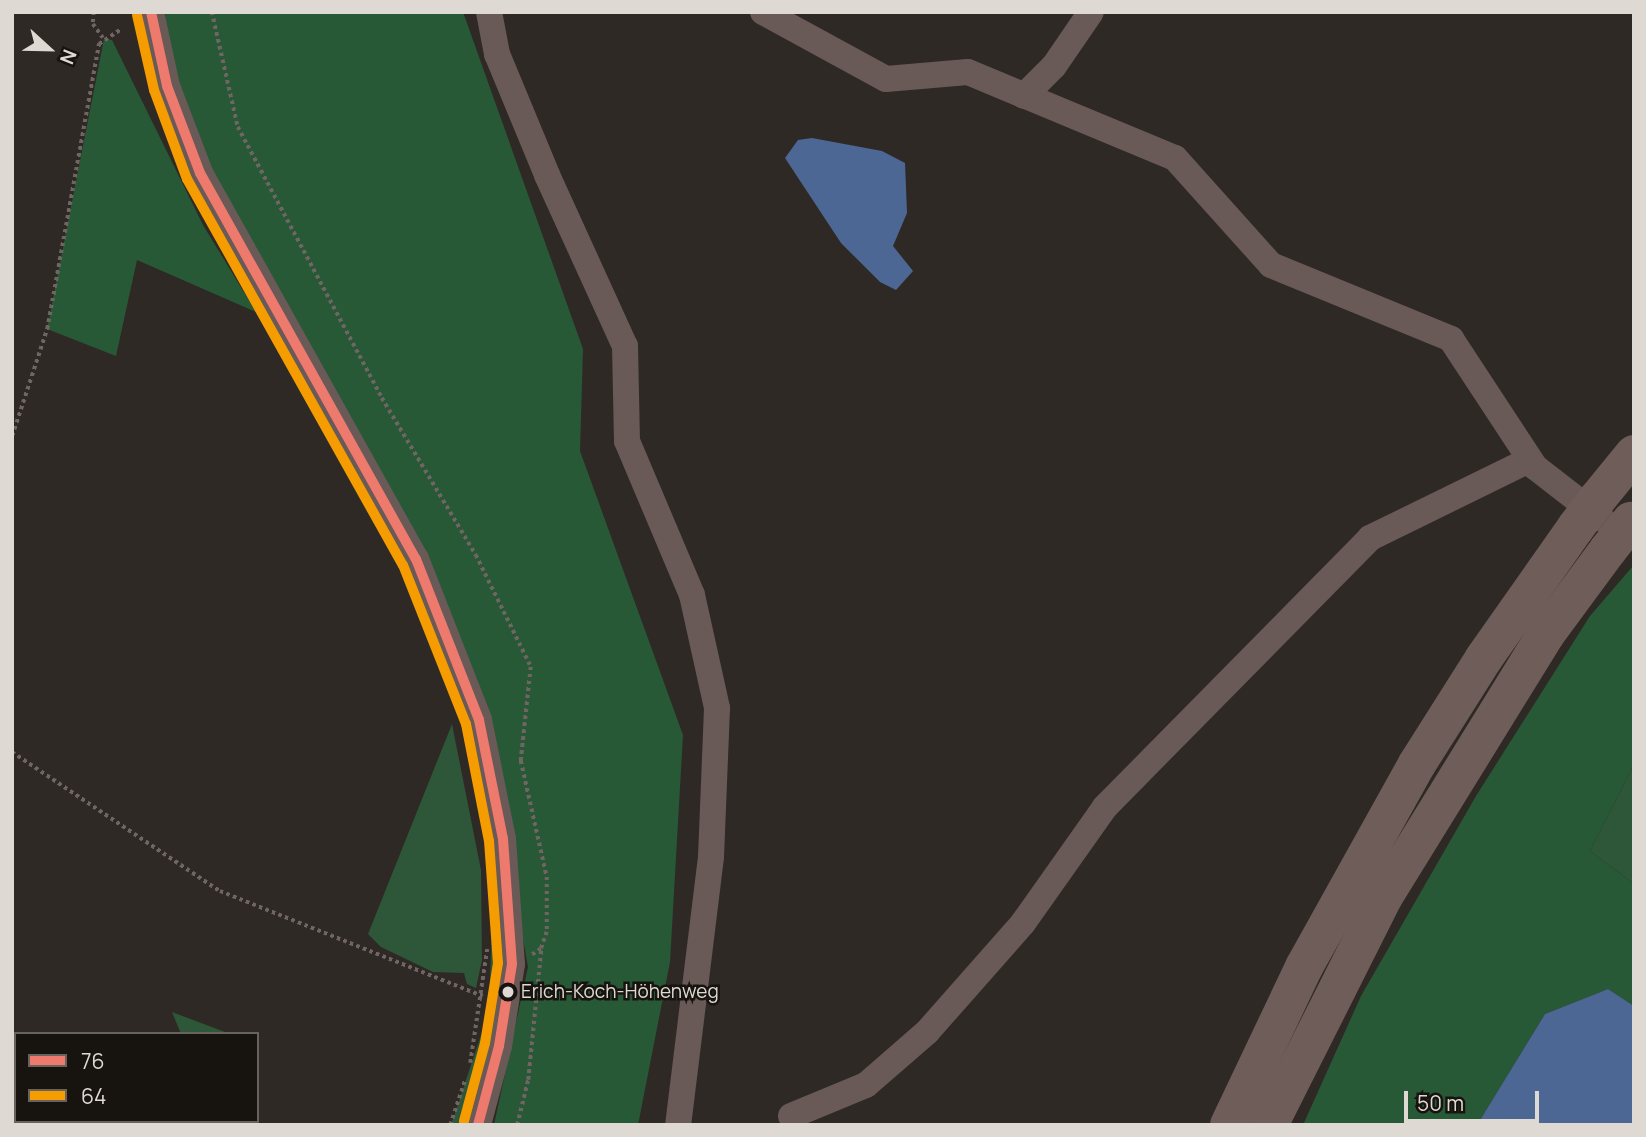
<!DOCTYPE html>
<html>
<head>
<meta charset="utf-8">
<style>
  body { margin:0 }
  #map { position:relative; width:1646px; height:1137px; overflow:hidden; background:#2e2924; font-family:Manrope,sans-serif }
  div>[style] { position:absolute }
  .green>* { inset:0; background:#2e5639 }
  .forest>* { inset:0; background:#285937 }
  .water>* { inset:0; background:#4d6794 }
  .path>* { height:3.5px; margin-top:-1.75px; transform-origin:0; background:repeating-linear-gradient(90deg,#706563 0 3.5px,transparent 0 7px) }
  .minor>* { height:26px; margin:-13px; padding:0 13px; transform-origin:13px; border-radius:13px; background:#695957 }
  .highway>* { height:38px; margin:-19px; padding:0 19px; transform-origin:19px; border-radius:19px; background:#6f5d5a }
  .highway-bridge>* { height:38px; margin:-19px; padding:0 19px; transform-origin:19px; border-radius:19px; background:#6f5d5a }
  .bus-1>* { height:10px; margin:-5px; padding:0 5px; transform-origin:5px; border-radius:5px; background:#ed7a6d }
  .bus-2>* { height:10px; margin:-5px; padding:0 5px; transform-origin:5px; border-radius:5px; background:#f59c00 }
  .dots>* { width:19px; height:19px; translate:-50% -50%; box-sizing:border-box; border:4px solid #17130f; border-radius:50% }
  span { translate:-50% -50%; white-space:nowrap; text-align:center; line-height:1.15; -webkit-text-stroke:5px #17130f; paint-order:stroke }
  .bus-label { font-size:19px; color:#ded9d3 }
  .left { translate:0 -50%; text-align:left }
  .frame { position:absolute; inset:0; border:14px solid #ded9d3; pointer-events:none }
  .legend { position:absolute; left:14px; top:1032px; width:245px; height:91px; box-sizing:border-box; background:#17130f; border:2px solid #67625d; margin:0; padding:9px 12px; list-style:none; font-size:21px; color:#ded9d3 }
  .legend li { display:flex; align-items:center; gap:14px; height:35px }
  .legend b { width:35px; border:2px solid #67625d }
  .north { position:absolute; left:14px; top:14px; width:70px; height:70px; -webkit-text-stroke:5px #17130f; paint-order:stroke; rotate:112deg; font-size:19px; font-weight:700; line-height:28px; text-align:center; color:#ded9d3 }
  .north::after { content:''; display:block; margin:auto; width:24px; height:32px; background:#ded9d3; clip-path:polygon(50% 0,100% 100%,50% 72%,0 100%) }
  .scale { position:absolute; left:1404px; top:1091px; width:135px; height:32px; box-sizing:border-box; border:4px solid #ded9d3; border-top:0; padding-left:9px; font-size:21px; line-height:24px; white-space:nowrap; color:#ded9d3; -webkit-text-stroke:5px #17130f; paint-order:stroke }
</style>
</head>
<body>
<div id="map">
  <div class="green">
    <div style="clip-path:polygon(438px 625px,492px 810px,501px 953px,495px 985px,490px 983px,493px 892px,482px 809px)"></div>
    <div style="clip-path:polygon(452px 724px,481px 870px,482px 960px,476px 988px,467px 984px,464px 973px,433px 972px,381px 947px,368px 934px)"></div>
    <div style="clip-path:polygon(1634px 764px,1634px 884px,1590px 851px)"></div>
    <div style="clip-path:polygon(172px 1012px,225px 1032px,181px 1034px)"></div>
    <div style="clip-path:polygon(488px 1014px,467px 1125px,450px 1125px,453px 1119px)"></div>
  </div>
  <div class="forest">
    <div style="clip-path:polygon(165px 12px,463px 12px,583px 349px,580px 451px,683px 735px,670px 962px,638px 1125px,494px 1125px,528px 967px,477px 679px,225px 204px,167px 53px)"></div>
    <div style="clip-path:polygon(104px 39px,112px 40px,203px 225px,256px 312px,137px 260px,116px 356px,47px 329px)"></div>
    <div style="clip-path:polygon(1633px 566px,1634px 764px,1590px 851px,1634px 884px,1634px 1006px,1608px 989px,1545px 1014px,1477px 1125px,1303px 1125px,1361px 996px,1476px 796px,1590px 616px)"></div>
  </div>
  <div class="water">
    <div style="clip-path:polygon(812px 138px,882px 151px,905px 163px,907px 213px,893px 246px,913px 271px,896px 290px,880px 282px,841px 243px,785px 158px,798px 140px)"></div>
    <div style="clip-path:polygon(1608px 989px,1634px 1006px,1634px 1125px,1477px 1125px,1545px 1014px)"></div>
  </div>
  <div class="path">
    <div style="left:94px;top:12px;width:12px;rotate:95deg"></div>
    <div style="left:93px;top:24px;width:17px;rotate:54deg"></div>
    <div style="left:212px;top:12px;width:118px;rotate:77.3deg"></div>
    <div style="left:238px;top:127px;width:307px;rotate:62deg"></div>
    <div style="left:382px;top:398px;width:183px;rotate:59.1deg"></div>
    <div style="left:476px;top:555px;width:125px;rotate:63.8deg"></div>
    <div style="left:531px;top:667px;width:95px;rotate:96.1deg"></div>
    <div style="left:521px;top:761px;width:119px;rotate:77.4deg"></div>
    <div style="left:547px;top:877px;width:55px;rotate:90deg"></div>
    <div style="left:547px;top:932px;width:18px;rotate:109deg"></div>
    <div style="left:541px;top:949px;width:11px;rotate:146deg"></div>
    <div style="left:12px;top:436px;width:113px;rotate:-71.9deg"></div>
    <div style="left:47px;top:329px;width:290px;rotate:-79.7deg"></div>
    <div style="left:99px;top:44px;width:25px;rotate:-34deg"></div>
    <div style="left:12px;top:752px;width:250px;rotate:33.8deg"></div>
    <div style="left:220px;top:891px;width:283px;rotate:21.8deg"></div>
    <div style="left:470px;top:1063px;width:115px;rotate:-81.5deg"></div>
    <div style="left:450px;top:1125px;width:47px;rotate:-71.6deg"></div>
    <div style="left:517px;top:1125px;width:46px;rotate:-76.3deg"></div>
    <div style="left:528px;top:1080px;width:132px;rotate:-84.3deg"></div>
  </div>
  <div class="minor">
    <div style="left:151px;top:12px;width:76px;rotate:77.8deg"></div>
    <div style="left:167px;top:86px;width:93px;rotate:69.2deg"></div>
    <div style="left:200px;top:173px;width:442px;rotate:60.8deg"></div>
    <div style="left:416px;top:559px;width:173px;rotate:68.6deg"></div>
    <div style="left:479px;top:720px;width:121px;rotate:78.6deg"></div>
    <div style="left:503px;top:839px;width:125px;rotate:85.9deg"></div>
    <div style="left:512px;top:964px;width:83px;rotate:99deg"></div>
    <div style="left:499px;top:1046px;width:82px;rotate:104.9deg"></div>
    <div style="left:489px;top:12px;width:43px;rotate:79.2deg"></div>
    <div style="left:497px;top:54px;width:131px;rotate:67.5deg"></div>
    <div style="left:547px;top:175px;width:188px;rotate:65.5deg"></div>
    <div style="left:625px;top:346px;width:95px;rotate:88.8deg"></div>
    <div style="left:627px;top:441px;width:167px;rotate:67.1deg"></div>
    <div style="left:692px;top:595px;width:116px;rotate:77.5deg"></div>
    <div style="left:717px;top:708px;width:149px;rotate:92.3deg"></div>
    <div style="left:711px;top:857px;width:270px;rotate:97deg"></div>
    <div style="left:763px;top:12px;width:140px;rotate:28.6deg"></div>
    <div style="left:886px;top:79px;width:82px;rotate:-4.9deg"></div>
    <div style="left:968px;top:72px;width:224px;rotate:22.6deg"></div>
    <div style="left:1175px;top:158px;width:144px;rotate:48.1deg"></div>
    <div style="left:1271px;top:265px;width:195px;rotate:22.3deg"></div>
    <div style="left:1451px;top:339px;width:153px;rotate:56.7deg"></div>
    <div style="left:1535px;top:467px;width:85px;rotate:37.8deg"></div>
    <div style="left:1024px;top:96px;width:42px;rotate:-45deg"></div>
    <div style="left:1054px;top:66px;width:65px;rotate:-55.6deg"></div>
    <div style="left:791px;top:1116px;width:81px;rotate:-22.5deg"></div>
    <div style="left:866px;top:1085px;width:81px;rotate:-41deg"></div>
    <div style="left:927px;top:1032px;width:145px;rotate:-48.6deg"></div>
    <div style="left:1023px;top:923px;width:142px;rotate:-54.7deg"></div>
    <div style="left:1105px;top:807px;width:378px;rotate:-45.4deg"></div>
    <div style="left:1370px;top:538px;width:177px;rotate:-26.1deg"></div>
  </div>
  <div class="highway">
    <div style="left:1598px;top:498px;width:57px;rotate:-50.7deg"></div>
    <div style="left:1229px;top:1125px;width:175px;rotate:-64.6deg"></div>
    <div style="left:1304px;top:967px;width:232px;rotate:-60.9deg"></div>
    <div style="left:1417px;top:764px;width:125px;rotate:-57.7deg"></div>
    <div style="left:1484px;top:658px;width:160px;rotate:-54.9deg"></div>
    <div style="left:1269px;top:1125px;width:254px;rotate:-63.3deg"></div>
    <div style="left:1383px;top:898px;width:310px;rotate:-58.3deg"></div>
    <div style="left:1546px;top:634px;width:104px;rotate:-53.6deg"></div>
  </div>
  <div class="highway-bridge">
    <div style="left:1576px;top:527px;width:36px;rotate:-53deg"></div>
    <div style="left:1608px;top:550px;width:37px;rotate:-52deg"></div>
  </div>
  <div class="bus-1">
    <div style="left:151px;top:12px;width:76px;rotate:77.8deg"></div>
    <div style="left:167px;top:86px;width:93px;rotate:69.2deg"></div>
    <div style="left:200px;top:173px;width:442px;rotate:60.8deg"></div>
    <div style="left:416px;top:559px;width:173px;rotate:68.6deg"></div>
    <div style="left:479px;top:720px;width:121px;rotate:78.6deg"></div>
    <div style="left:503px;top:839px;width:125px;rotate:85.9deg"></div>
    <div style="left:512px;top:964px;width:83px;rotate:99deg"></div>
    <div style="left:499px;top:1046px;width:82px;rotate:104.9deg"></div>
  </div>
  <div class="bus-2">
    <div style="left:137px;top:15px;width:77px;rotate:77.2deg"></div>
    <div style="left:154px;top:90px;width:95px;rotate:69.7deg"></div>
    <div style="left:187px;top:179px;width:442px;rotate:60.8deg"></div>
    <div style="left:403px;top:565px;width:171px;rotate:68.4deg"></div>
    <div style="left:466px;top:724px;width:119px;rotate:78.9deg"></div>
    <div style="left:489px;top:841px;width:122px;rotate:85.8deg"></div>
    <div style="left:498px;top:963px;width:81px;rotate:99.2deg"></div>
    <div style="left:485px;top:1043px;width:81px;rotate:105.1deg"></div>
  </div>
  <div class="dots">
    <div style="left:508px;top:992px;background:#ded9d3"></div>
  </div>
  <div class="bus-label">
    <span class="left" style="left:521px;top:992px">Erich-Koch-Höhenweg</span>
  </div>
  <div class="frame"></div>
  <ul class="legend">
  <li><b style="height:9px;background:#ed7a6d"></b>76</li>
  <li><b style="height:9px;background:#f59c00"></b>64</li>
  </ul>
  <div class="north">N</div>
  <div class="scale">50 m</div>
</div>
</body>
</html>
